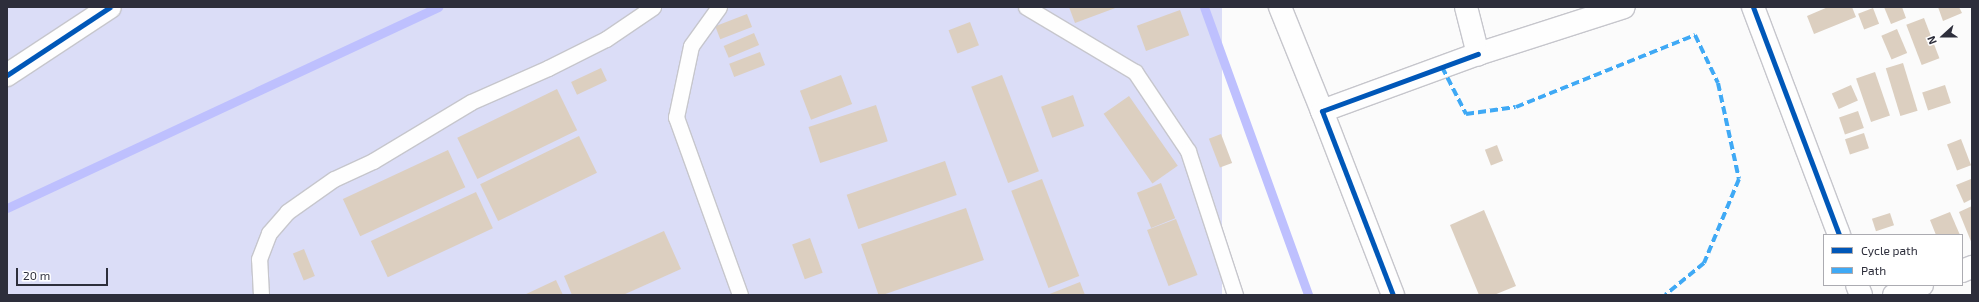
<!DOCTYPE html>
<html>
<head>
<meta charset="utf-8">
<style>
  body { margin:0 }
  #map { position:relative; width:1979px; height:302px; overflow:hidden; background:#fbfbfb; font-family:"Exo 2",sans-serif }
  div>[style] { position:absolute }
  .green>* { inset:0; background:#dbddf7; transform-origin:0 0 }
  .stream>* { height:9px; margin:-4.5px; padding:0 4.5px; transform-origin:4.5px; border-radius:4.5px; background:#bec0fe }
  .building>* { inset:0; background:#dccfc0; transform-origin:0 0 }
  .roads { filter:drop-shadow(1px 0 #c6c6cc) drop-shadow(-1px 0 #c6c6cc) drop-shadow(0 1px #c6c6cc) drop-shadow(0 -1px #c6c6cc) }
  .lane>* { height:15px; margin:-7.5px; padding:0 7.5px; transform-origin:7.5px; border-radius:7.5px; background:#fefefe }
  .street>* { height:22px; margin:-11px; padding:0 11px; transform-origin:11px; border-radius:11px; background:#fefefe }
  .quiet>* { height:4px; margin-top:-2px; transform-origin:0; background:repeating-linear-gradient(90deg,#3fa9f5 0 8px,transparent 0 12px) }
  .cycleway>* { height:5px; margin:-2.5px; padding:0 2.5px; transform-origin:2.5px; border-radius:2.5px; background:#0057b8 }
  span { translate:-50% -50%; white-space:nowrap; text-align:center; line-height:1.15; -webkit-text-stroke:4px #fff; paint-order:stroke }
  .frame { position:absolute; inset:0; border:8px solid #2d2e3b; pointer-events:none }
  .legend { position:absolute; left:1823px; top:234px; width:140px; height:52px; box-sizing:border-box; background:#fff; border:1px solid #ababb1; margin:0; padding:5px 7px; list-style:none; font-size:12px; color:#2d2e3b }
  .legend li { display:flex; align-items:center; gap:8px; height:20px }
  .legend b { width:20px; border:1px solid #ababb1 }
  .north { position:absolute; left:1923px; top:16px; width:40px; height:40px; -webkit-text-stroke:3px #fff; paint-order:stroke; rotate:249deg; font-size:11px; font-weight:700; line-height:16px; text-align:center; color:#2d2e3b }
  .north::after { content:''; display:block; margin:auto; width:14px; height:18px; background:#2d2e3b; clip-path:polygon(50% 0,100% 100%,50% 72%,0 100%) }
  .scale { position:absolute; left:16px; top:268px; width:92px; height:18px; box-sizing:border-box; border:2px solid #2d2e3b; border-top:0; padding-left:5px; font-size:12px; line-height:14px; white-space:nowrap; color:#2d2e3b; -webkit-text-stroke:3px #fff; paint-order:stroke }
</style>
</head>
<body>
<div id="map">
  <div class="green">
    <div style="left:7px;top:7px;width:1215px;height:288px"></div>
  </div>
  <div class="stream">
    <div style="left:1204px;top:7px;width:306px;rotate:70.1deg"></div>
    <div style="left:7px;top:208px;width:476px;rotate:-25deg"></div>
  </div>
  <div class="building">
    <div style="clip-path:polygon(1069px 7px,1118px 7px,1075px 23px)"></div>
    <div style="clip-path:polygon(1828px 7px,1852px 7px,1856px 17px,1814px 34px,1807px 16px)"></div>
    <div style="clip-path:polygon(1884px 7px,1902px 7px,1906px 18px,1891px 24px)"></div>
    <div style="clip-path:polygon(1938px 7px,1959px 7px,1962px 13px,1943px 21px)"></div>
    <div style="left:1873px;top:8px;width:17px;height:16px;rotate:69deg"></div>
    <div style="left:1180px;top:10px;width:27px;height:46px;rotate:70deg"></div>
    <div style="left:747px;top:14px;width:14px;height:34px;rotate:69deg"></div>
    <div style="left:1924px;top:18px;width:43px;height:19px;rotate:69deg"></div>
    <div style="left:970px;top:22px;width:25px;height:23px;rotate:69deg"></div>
    <div style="left:1897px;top:29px;width:26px;height:17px;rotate:67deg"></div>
    <div style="left:754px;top:33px;width:13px;height:33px;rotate:67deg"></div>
    <div style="left:760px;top:52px;width:14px;height:33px;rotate:69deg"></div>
    <div style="left:1903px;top:63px;width:50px;height:18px;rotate:73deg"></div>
    <div style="left:601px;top:68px;width:14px;height:33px;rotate:65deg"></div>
    <div style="left:1875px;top:72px;width:46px;height:20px;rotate:71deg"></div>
    <div style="left:841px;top:75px;width:31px;height:44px;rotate:69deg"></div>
    <div style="left:1002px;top:75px;width:103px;height:33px;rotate:69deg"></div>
    <div style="left:1851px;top:85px;width:17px;height:21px;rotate:66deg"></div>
    <div style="left:1945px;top:85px;width:19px;height:24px;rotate:72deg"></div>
    <div style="left:557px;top:89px;width:46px;height:111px;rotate:64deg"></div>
    <div style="left:1073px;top:95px;width:33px;height:34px;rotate:70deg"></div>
    <div style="left:1129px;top:96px;width:85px;height:31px;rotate:55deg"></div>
    <div style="left:876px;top:105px;width:38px;height:71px;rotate:72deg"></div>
    <div style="left:1858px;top:111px;width:18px;height:20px;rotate:71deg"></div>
    <div style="left:1864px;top:133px;width:16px;height:20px;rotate:72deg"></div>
    <div style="left:1221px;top:134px;width:31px;height:13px;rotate:69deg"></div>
    <div style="left:579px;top:136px;width:41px;height:110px;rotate:64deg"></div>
    <div style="left:1961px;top:139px;width:28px;height:15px;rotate:69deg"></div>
    <div style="left:1497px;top:145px;width:17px;height:13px;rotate:69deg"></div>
    <div style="left:448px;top:150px;width:41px;height:116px;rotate:65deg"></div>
    <div style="left:945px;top:161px;width:36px;height:104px;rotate:71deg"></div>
    <div style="left:1042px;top:179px;width:104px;height:33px;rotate:69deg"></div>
    <div style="clip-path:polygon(1971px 179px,1972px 199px,1964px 203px,1956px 185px)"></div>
    <div style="left:1161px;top:183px;width:38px;height:26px;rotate:68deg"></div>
    <div style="left:476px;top:192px;width:40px;height:116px;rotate:65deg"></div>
    <div style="clip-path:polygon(1972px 206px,1972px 244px,1959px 212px)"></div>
    <div style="left:966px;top:208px;width:55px;height:111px;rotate:71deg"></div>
    <div style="clip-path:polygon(1484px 210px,1516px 286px,1494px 295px,1479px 295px,1450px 225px)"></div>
    <div style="clip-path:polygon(1950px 212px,1960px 235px,1936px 235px,1930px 220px)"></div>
    <div style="left:1890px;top:213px;width:13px;height:19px;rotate:72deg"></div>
    <div style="left:1176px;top:219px;width:60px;height:31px;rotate:69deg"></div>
    <div style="clip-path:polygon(664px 231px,681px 269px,623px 295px,572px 295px,564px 276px)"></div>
    <div style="left:810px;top:238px;width:37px;height:19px;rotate:70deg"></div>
    <div style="left:304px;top:249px;width:29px;height:12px;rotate:68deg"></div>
    <div style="clip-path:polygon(556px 280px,563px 295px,524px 295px)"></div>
    <div style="clip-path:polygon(1080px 282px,1085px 295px,1047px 295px)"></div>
  </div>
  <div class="roads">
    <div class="lane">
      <div style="left:719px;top:7px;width:48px;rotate:125.7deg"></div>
      <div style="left:691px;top:46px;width:73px;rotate:101.9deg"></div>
      <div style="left:676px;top:117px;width:189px;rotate:70.2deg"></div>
      <div style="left:1026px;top:7px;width:127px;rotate:30.8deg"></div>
      <div style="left:1135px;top:72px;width:95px;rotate:56.1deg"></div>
      <div style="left:1188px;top:151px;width:151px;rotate:71.9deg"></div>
      <div style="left:261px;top:295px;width:36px;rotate:-93deg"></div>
      <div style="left:259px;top:259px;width:28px;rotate:-69deg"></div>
      <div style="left:269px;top:233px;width:28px;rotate:-49deg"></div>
      <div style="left:287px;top:212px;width:57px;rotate:-35.1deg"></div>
      <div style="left:334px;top:179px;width:43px;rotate:-24.8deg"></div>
      <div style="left:373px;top:161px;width:114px;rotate:-31deg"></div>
      <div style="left:471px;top:102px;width:84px;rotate:-23.8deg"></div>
      <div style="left:548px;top:68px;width:65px;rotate:-26.6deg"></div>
      <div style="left:606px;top:39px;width:57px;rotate:-34.2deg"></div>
    </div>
    <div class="street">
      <div style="left:1280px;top:7px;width:112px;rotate:68deg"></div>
      <div style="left:1466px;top:7px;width:49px;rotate:75.7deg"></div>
      <div style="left:1478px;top:54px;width:153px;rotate:-17.8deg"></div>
      <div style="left:1753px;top:7px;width:244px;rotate:69.3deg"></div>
      <div style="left:7px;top:75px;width:123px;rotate:-33.4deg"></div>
      <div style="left:1962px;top:271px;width:11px;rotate:-22deg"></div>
      <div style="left:1857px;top:285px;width:11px;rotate:68deg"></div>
      <div style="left:1393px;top:295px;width:197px;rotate:-111.1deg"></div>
      <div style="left:1322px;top:111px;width:166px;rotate:-20.1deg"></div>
      <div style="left:1894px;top:295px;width:30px;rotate:-20deg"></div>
    </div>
  </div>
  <div class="quiet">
    <div style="left:1442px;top:67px;width:53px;rotate:62.9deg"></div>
    <div style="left:1466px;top:114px;width:50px;rotate:-8deg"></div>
    <div style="left:1516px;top:107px;width:193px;rotate:-21.9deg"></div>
    <div style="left:1695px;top:35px;width:53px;rotate:64.4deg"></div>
    <div style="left:1718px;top:83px;width:98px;rotate:77.7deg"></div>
    <div style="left:1739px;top:179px;width:91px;rotate:112.6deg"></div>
    <div style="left:1704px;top:263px;width:50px;rotate:140.6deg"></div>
  </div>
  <div class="cycleway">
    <div style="left:1753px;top:7px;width:244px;rotate:69.3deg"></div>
    <div style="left:7px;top:75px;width:123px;rotate:-33.4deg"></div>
    <div style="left:1393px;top:295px;width:197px;rotate:-111.1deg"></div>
    <div style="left:1322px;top:111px;width:166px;rotate:-20.1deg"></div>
  </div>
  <div class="frame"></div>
  <ul class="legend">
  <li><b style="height:5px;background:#0057b8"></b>Cycle path</li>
  <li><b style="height:5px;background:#3fa9f5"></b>Path</li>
  </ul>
  <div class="north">N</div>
  <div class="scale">20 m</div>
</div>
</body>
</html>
